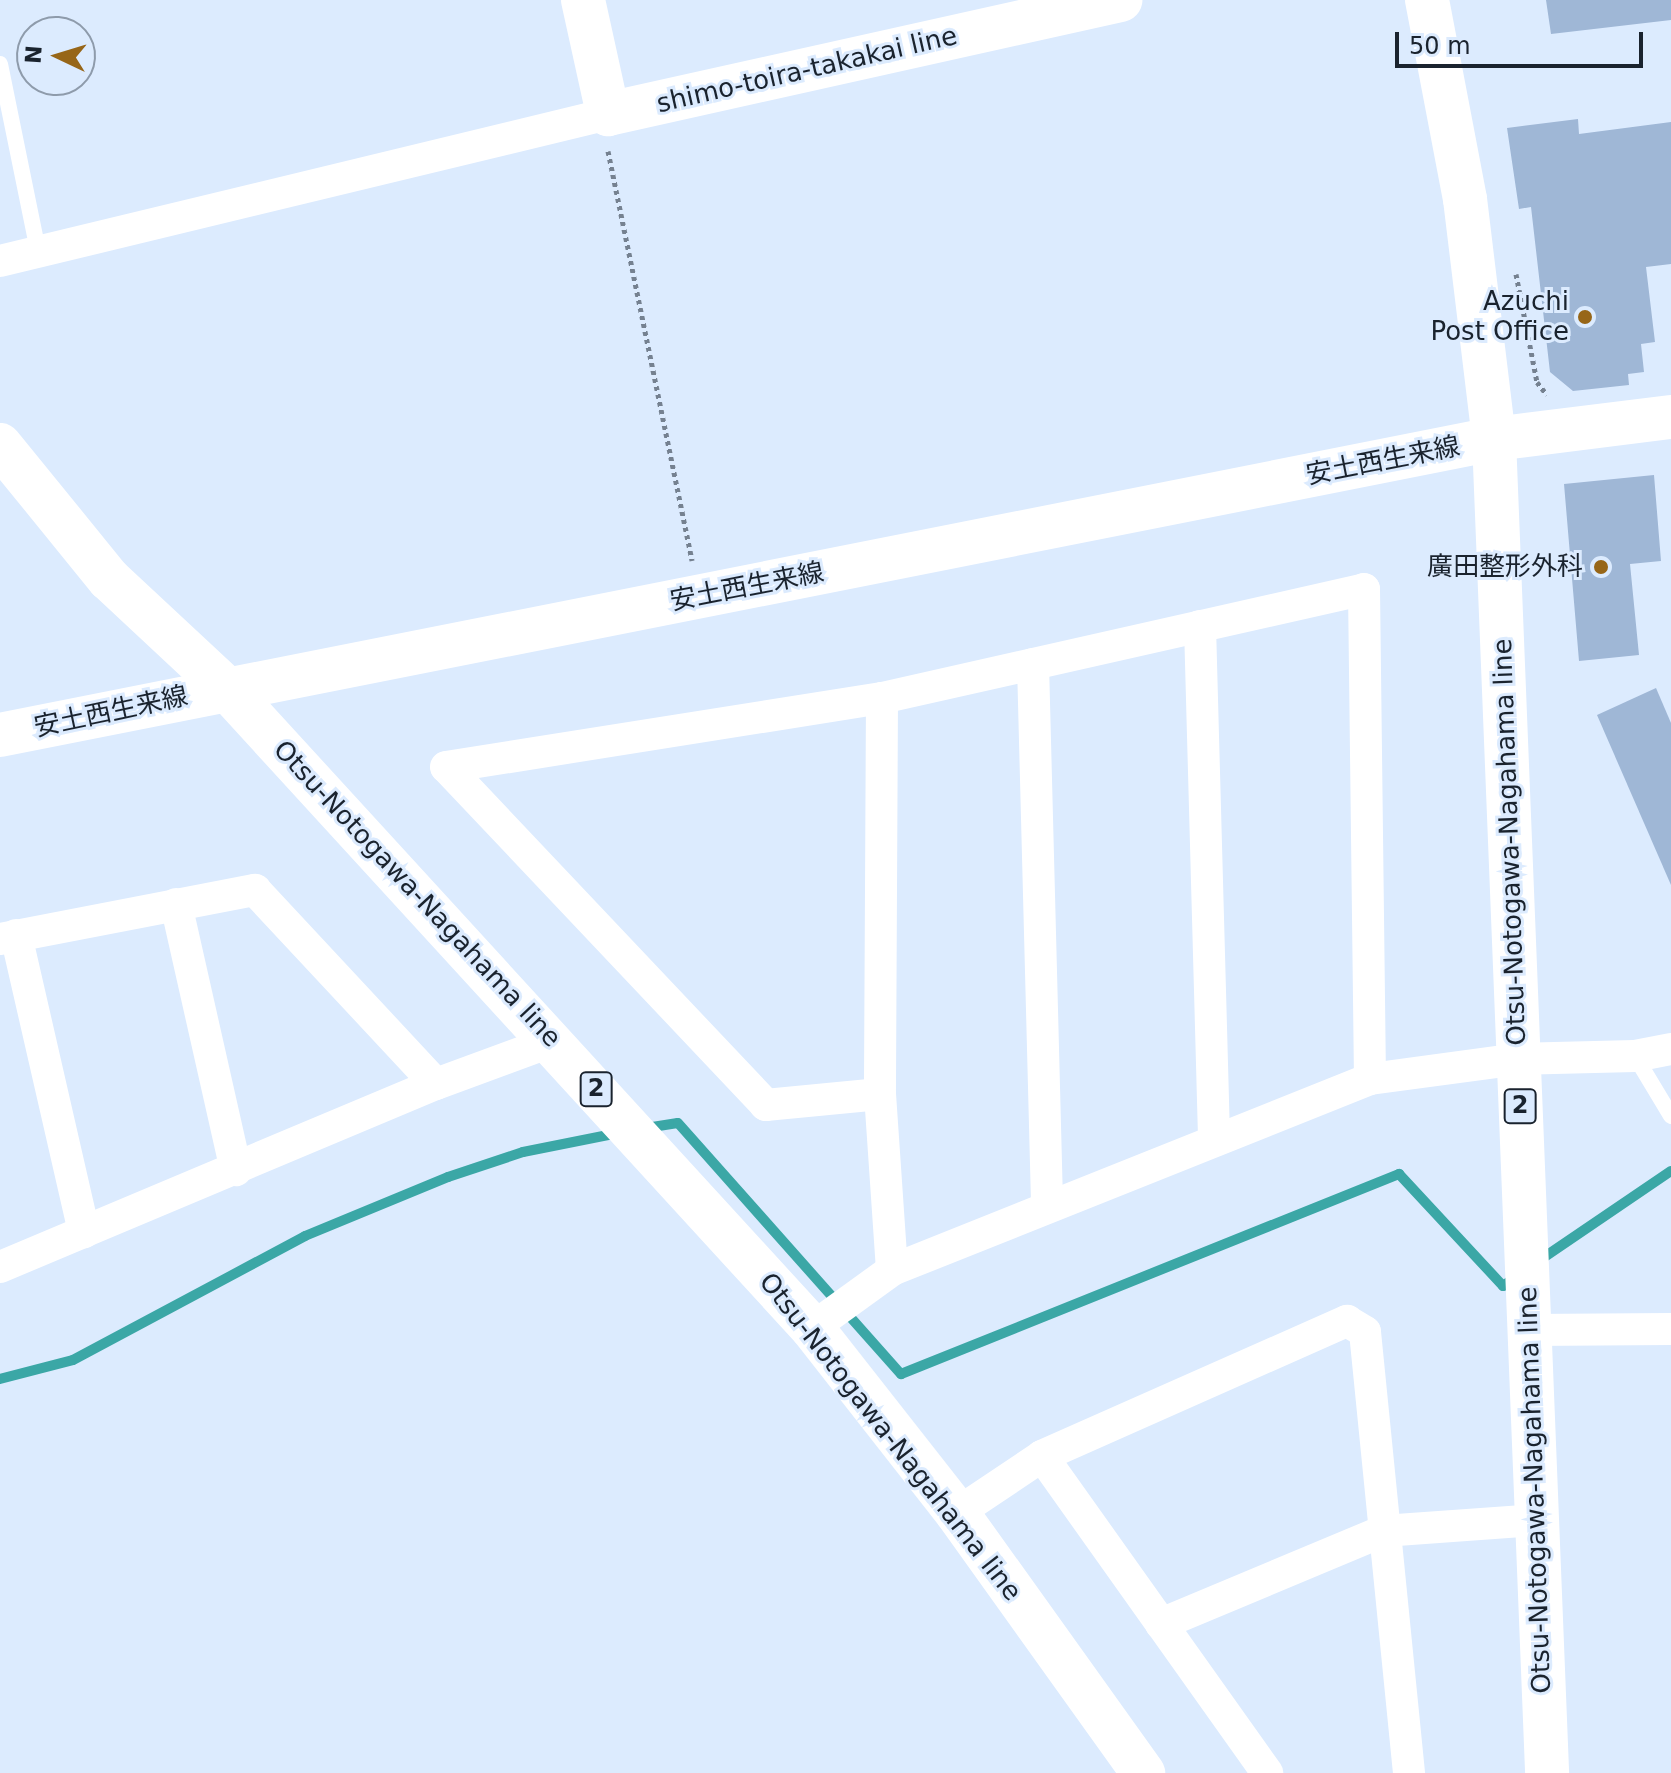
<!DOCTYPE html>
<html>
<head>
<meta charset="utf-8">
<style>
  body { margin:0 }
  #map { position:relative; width:1671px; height:1773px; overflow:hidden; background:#dcebfe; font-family:"DejaVu Sans","Noto Sans JP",sans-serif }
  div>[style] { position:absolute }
  .stream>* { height:10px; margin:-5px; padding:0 5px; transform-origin:5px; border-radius:5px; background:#3ba7a6 }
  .building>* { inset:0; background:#9fb7d6 }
  .path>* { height:5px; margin-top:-2.5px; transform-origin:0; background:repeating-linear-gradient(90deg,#758190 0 4px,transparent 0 8px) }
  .service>* { height:16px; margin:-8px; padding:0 8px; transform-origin:8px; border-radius:8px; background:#fff }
  .minor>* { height:32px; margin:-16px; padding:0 16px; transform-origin:16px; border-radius:16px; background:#fff }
  .secondary>* { height:44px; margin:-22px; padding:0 22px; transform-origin:22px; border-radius:22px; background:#fff }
  .primary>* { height:44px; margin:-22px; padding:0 22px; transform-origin:22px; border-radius:22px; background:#fff }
  .dots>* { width:22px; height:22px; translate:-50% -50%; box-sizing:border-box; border:4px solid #dcebfe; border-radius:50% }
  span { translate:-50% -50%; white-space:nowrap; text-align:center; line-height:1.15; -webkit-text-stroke:6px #dcebfe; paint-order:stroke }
  .shield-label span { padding:2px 6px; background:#dcebfe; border:2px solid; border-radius:6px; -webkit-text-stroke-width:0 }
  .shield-label { font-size:24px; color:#1a232e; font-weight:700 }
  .street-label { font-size:26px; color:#1a232e }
  .poi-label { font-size:26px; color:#1a232e }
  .right { translate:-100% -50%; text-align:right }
  .north { position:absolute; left:16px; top:16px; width:80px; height:80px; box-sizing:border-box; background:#dcebfe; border:2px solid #8e9bab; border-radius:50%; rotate:274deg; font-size:22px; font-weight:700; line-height:32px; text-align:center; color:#1a232e }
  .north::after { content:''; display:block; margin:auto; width:28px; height:36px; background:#976618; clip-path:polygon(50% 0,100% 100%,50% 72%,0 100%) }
  .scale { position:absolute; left:1395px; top:32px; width:248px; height:36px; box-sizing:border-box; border:4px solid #1a232e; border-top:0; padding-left:10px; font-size:24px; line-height:28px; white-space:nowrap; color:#1a232e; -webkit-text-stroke:6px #dcebfe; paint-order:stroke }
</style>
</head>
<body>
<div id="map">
  <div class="stream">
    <div style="left:646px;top:1128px;width:32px;rotate:-9deg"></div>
    <div style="left:678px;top:1123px;width:336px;rotate:48.4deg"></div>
    <div style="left:901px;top:1374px;width:537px;rotate:-21.88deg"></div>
    <div style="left:1399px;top:1174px;width:153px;rotate:47.1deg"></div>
    <div style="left:1503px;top:1286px;width:14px;rotate:-36deg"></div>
    <div style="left:1537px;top:1262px;width:162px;rotate:-34.2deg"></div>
    <div style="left:0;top:1379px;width:75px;rotate:-14.6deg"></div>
    <div style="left:73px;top:1360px;width:263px;rotate:-28.1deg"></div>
    <div style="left:305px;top:1236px;width:155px;rotate:-22.4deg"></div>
    <div style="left:448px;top:1177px;width:79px;rotate:-18.4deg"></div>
    <div style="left:523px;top:1152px;width:97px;rotate:-11.3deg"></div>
  </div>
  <div class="building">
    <div style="clip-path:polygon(1546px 0,1671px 0,1671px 20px,1551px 34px)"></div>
    <div style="clip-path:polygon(1578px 119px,1579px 134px,1671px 122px,1671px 264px,1646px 267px,1655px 342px,1641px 344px,1644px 372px,1628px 374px,1629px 385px,1573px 391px,1550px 372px,1531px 207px,1519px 209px,1507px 128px)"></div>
    <div style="clip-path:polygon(1654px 475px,1661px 561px,1630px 564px,1639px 655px,1579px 661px,1564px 484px)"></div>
    <div style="clip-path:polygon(1656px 688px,1671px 723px,1671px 885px,1597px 715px)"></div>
  </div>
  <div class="path">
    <div style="left:608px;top:151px;width:418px;rotate:78.4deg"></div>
    <div style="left:1516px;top:274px;width:110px;rotate:79deg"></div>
    <div style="left:1537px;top:382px;width:16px;rotate:52deg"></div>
  </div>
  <div class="service">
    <div style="left:0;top:64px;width:190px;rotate:78.5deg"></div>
    <div style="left:1635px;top:1056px;width:70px;rotate:59deg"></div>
  </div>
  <div class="minor">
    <div style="left:0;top:261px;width:626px;rotate:-13.59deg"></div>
    <div style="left:1200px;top:626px;width:512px;rotate:88.43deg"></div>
    <div style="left:1033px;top:664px;width:540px;rotate:88.51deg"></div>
    <div style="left:882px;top:698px;width:396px;rotate:90.3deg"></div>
    <div style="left:880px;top:1094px;width:176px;rotate:86.1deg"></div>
    <div style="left:176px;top:904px;width:273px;rotate:77.3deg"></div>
    <div style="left:16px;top:935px;width:305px;rotate:77.1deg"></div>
    <div style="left:0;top:939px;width:260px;rotate:-10.9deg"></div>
    <div style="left:255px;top:890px;width:265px;rotate:47deg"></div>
    <div style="left:880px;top:1094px;width:115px;rotate:174.5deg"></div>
    <div style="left:766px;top:1105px;width:465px;rotate:-133.4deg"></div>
    <div style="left:446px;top:767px;width:441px;rotate:-9deg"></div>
    <div style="left:882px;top:698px;width:494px;rotate:-12.7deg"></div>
    <div style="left:1364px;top:589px;width:490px;rotate:89.3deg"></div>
    <div style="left:0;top:1267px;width:473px;rotate:-22.8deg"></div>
    <div style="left:436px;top:1084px;width:125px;rotate:-20.2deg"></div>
    <div style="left:812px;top:1328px;width:99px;rotate:-35.9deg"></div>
    <div style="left:892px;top:1270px;width:515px;rotate:-21.78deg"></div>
    <div style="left:1370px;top:1079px;width:149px;rotate:-7.7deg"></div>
    <div style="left:1518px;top:1059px;width:117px;rotate:-1.5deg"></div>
    <div style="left:1635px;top:1056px;width:37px;rotate:-11deg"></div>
    <div style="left:1529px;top:1330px;width:142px;rotate:-0.4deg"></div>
    <div style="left:1042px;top:1456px;width:389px;rotate:54.6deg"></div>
    <div style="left:957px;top:1513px;width:102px;rotate:-33.8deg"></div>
    <div style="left:1042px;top:1456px;width:334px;rotate:-23.9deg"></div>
    <div style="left:1347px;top:1321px;width:21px;rotate:31deg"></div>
    <div style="left:1365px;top:1332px;width:443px;rotate:84.3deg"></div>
    <div style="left:1161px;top:1624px;width:241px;rotate:-22.7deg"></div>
    <div style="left:1383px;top:1531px;width:153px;rotate:-4.1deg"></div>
  </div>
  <div class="secondary">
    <div style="left:583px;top:0;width:117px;rotate:77.6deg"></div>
    <div style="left:608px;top:114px;width:525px;rotate:-12.55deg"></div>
    <div style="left:1427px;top:0;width:203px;rotate:79.2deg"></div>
    <div style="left:1465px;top:199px;width:242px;rotate:83.1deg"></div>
    <div style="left:0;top:735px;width:1523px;rotate:-11.21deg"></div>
    <div style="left:1494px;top:439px;width:178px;rotate:-7.1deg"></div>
  </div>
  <div class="primary">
    <div style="left:1494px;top:439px;width:1335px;rotate:87.72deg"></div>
    <div style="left:0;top:445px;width:173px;rotate:50.9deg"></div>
    <div style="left:109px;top:579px;width:160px;rotate:43deg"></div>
    <div style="left:226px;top:688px;width:868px;rotate:47.52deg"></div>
    <div style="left:812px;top:1328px;width:235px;rotate:51.9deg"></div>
    <div style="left:957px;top:1513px;width:320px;rotate:54.4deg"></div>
  </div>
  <div class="dots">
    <div style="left:1585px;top:317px;background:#976618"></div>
    <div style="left:1601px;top:567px;background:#976618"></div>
  </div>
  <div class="shield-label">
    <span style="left:596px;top:1089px">2</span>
    <span style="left:1520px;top:1106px">2</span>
  </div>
  <div class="street-label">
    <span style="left:807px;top:70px;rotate:-13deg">shimo-toira-takakai line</span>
    <span style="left:1383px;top:461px;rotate:-11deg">安土西生来線</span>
    <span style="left:747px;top:587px;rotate:-11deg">安土西生来線</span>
    <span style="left:111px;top:712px;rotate:-12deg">安土西生来線</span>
    <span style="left:1510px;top:842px;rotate:-92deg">Otsu-Notogawa-Nagahama line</span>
    <span style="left:417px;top:894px;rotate:47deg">Otsu-Notogawa-Nagahama line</span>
    <span style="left:890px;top:1437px;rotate:52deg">Otsu-Notogawa-Nagahama line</span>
    <span style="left:1535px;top:1490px;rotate:-92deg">Otsu-Notogawa-Nagahama line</span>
  </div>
  <div class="poi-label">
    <span class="right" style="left:1569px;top:317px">Azuchi<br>Post Office</span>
    <span class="right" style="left:1583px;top:567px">廣田整形外科</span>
  </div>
  <div class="north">N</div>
  <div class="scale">50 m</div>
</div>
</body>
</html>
